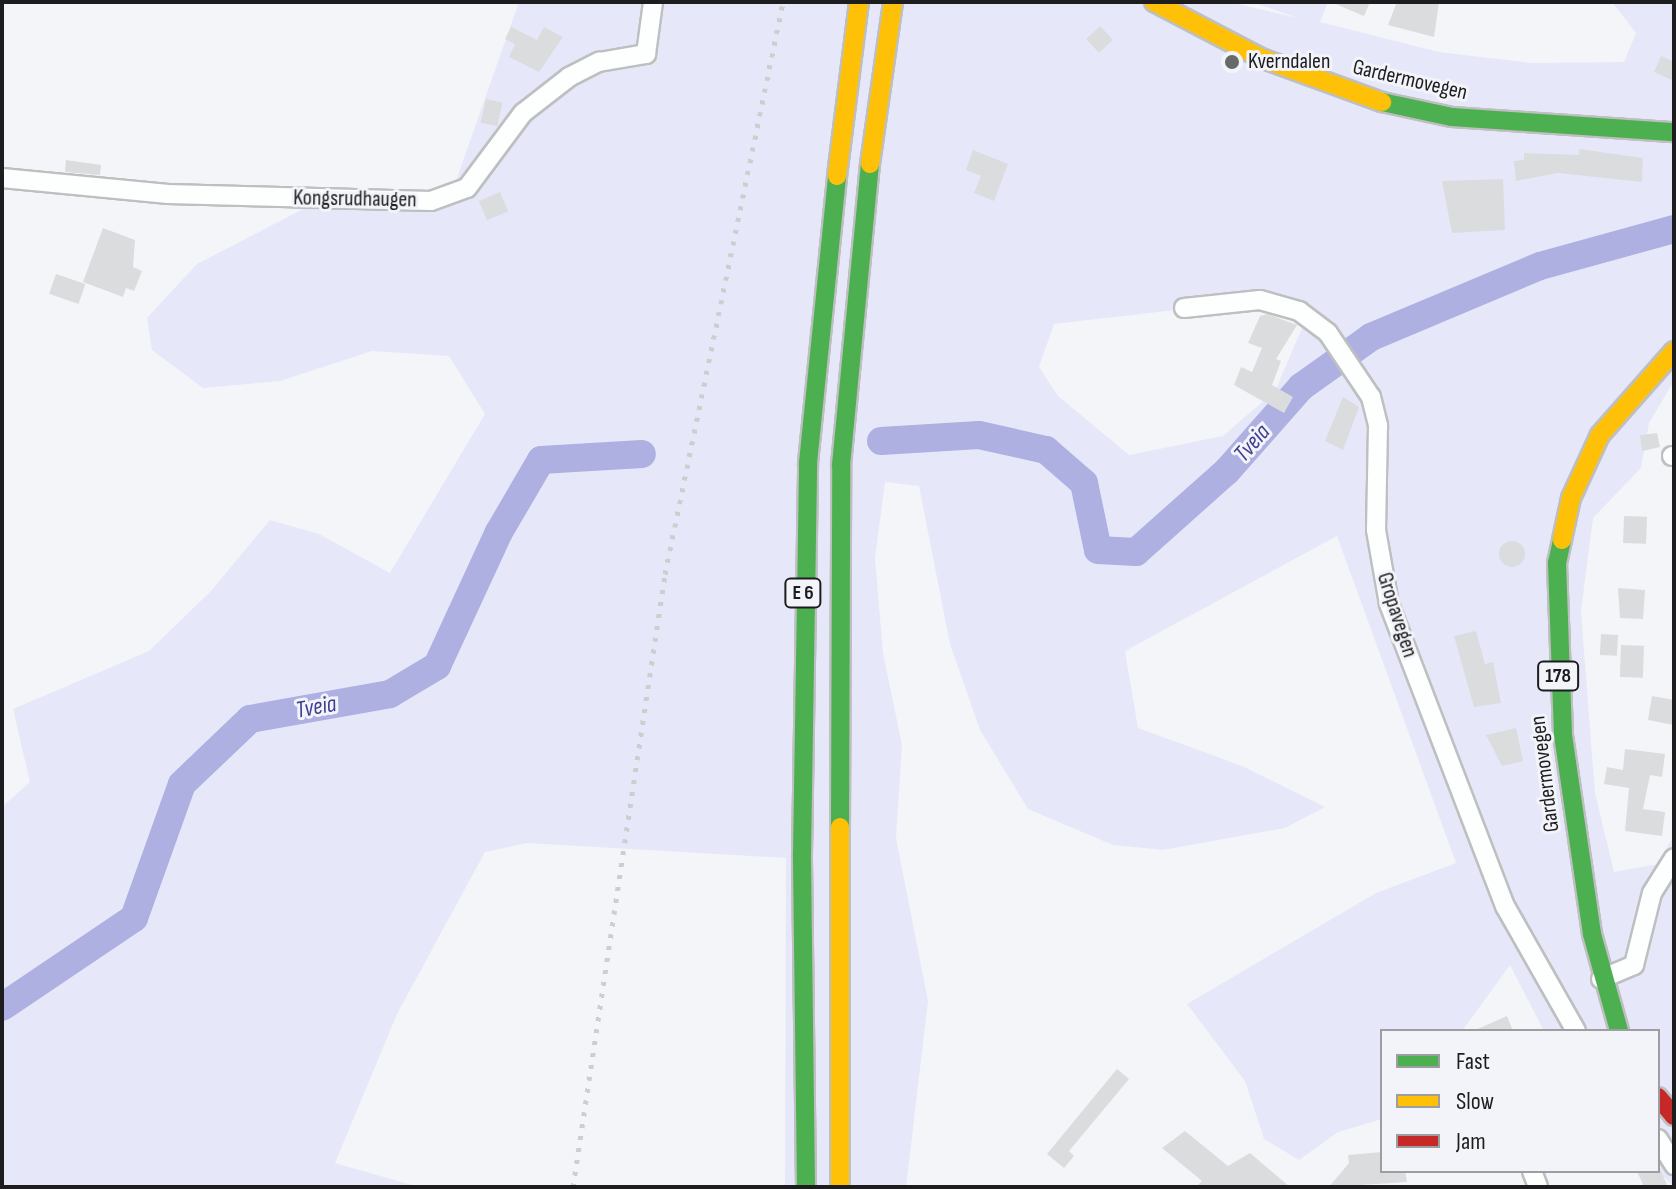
<!DOCTYPE html>
<html>
<head>
<meta charset="utf-8">
<style>
  body { margin:0 }
  #map { position:relative; width:1676px; height:1189px; overflow:hidden; background:#f4f5f8; font-family:"Sofia Sans Condensed",sans-serif }
  div>[style] { position:absolute }
  .green>* { inset:0; background:#e6e8f9 }
  .river>* { height:28px; margin:-14px; padding:0 14px; transform-origin:14px; border-radius:14px; background:#adb0e1 }
  .building>* { inset:0; background:#dbdcde; transform-origin:0 0 }
  .round { border-radius:50% }
  .roads { filter:drop-shadow(2px 0 #bebfc0) drop-shadow(-2px 0 #bebfc0) drop-shadow(0 2px #bebfc0) drop-shadow(0 -2px #bebfc0) }
  .street>* { height:18px; margin:-9px; padding:0 9px; transform-origin:9px; border-radius:9px; background:#fdfefe }
  .fast>* { height:18px; margin:-9px; padding:0 9px; transform-origin:9px; border-radius:9px; background:#4caf50 }
  .slow>* { height:18px; margin:-9px; padding:0 9px; transform-origin:9px; border-radius:9px; background:#ffc107 }
  .jam>* { height:18px; margin:-9px; padding:0 9px; transform-origin:9px; border-radius:9px; background:#c62828 }
  .rail>* { height:5px; margin-top:-2.5px; transform-origin:0; background:repeating-linear-gradient(90deg,#cececf 0 4px,transparent 0 12px) }
  .dots>* { width:22px; height:22px; translate:-50% -50%; box-sizing:border-box; border:4px solid #f3f4f9; border-radius:50% }
  span { translate:-50% -50%; white-space:nowrap; text-align:center; line-height:1.15; -webkit-text-stroke:6px #f3f4f9; paint-order:stroke }
  .shield-label span { padding:2px 6px; background:#f3f4f9; border:2px solid; border-radius:6px; -webkit-text-stroke-width:0 }
  .shield-label { font-size:20px; color:#1d1d1f; font-weight:700 }
  .poi-label { font-size:22px; color:#1d1d1f }
  .left { translate:0 -50%; text-align:left }
  .street-label { font-size:22px; color:#1d1d1f }
  .water-label { font-size:24px; color:#3f3e8f; font-style:italic }
  .frame { position:absolute; inset:0; border:4px solid #1d1d1f; pointer-events:none }
  .legend { position:absolute; left:1380px; top:1029px; width:280px; height:144px; box-sizing:border-box; background:#f3f4f9; border:2px solid #9d9ea2; margin:0; padding:10px 14px; list-style:none; font-size:24px; color:#1d1d1f }
  .legend li { display:flex; align-items:center; gap:16px; height:40px }
  .legend b { width:40px; border:2px solid #9d9ea2 }
</style>
</head>
<body>
<div id="map">
  <div class="green">
    <div style="clip-path:polygon(evenodd,519px 2px,1229px 2px,1298px 18px,1252px 2px,1328px 2px,1320px 22px,1439px 52px,1532px 63px,1624px 62px,1636px 33px,1612px 2px,1674px 2px,1674px 381px,1649px 423px,1641px 468px,1593px 518px,1581px 611px,1595px 793px,1614px 872px,1658px 864px,1674px 835px,1674px 1187px,1658px 1171px,1658px 1031px,1544px 1031px,1510px 965px,1462px 1031px,1382px 1031px,1382px 1119px,1338px 1132px,1299px 1160px,1264px 1139px,1245px 1081px,1187px 1004px,1376px 893px,1456px 863px,1337px 536px,1125px 651px,1138px 728px,1242px 766px,1325px 807px,1285px 828px,1163px 850px,1113px 845px,1028px 809px,980px 730px,950px 644px,919px 486px,885px 482px,875px 558px,883px 653px,902px 745px,896px 838px,928px 1001px,906px 1187px,785px 1187px,786px 858px,527px 843px,485px 852px,397px 1014px,335px 1163px,419px 1187px,2px 1187px,2px 807px,30px 782px,13px 709px,149px 651px,211px 591px,270px 520px,319px 534px,390px 573px,485px 414px,449px 356px,372px 351px,280px 381px,203px 388px,152px 350px,147px 318px,197px 264px,303px 209px,452px 192px,519px 2px,1271px 299px,1309px 312px,1275px 391px,1223px 436px,1129px 455px,1058px 396px,1039px 367px,1054px 324px,1271px 299px)"></div>
  </div>
  <div class="river">
    <div style="left:881px;top:441px;width:98px;rotate:-3.5deg"></div>
    <div style="left:979px;top:435px;width:69px;rotate:12.6deg"></div>
    <div style="left:1046px;top:450px;width:50px;rotate:41deg"></div>
    <div style="left:1084px;top:483px;width:68px;rotate:78.2deg"></div>
    <div style="left:1098px;top:550px;width:38px;rotate:3deg"></div>
    <div style="left:1136px;top:552px;width:122px;rotate:-41.7deg"></div>
    <div style="left:1227px;top:471px;width:112px;rotate:-48.6deg"></div>
    <div style="left:1301px;top:387px;width:86px;rotate:-35.5deg"></div>
    <div style="left:1371px;top:337px;width:183px;rotate:-22.8deg"></div>
    <div style="left:1540px;top:266px;width:139px;rotate:-15.4deg"></div>
    <div style="left:2px;top:1007px;width:159px;rotate:-34deg"></div>
    <div style="left:134px;top:918px;width:142px;rotate:-70.3deg"></div>
    <div style="left:182px;top:784px;width:94px;rotate:-43.7deg"></div>
    <div style="left:250px;top:719px;width:142px;rotate:-10.1deg"></div>
    <div style="left:390px;top:694px;width:55px;rotate:-30.8deg"></div>
    <div style="left:437px;top:666px;width:148px;rotate:-65.2deg"></div>
    <div style="left:499px;top:532px;width:83px;rotate:-59.7deg"></div>
    <div style="left:541px;top:460px;width:101px;rotate:-3.4deg"></div>
  </div>
  <div class="building">
    <div style="clip-path:polygon(1331px 2px,1370px 2px,1364px 16px)"></div>
    <div style="clip-path:polygon(1397px 2px,1439px 2px,1434px 37px,1388px 25px)"></div>
    <div style="left:1100px;top:26px;width:19px;height:19px;rotate:47deg"></div>
    <div style="clip-path:polygon(511px 27px,537px 40px,544px 27px,563px 37px,539px 72px,509px 57px,515px 44px,505px 39px)"></div>
    <div style="clip-path:polygon(1661px 56px,1674px 62px,1674px 81px,1654px 72px)"></div>
    <div style="left:486px;top:99px;width:17px;height:24px;rotate:13deg"></div>
    <div style="clip-path:polygon(1579px 149px,1643px 158px,1642px 182px,1558px 173px,1516px 181px,1514px 161px,1524px 160px,1524px 153px,1579px 155px)"></div>
    <div style="clip-path:polygon(973px 150px,1008px 164px,994px 201px,974px 193px,981px 176px,966px 170px)"></div>
    <div style="clip-path:polygon(66px 160px,101px 165px,100px 175px,65px 172px)"></div>
    <div style="clip-path:polygon(1503px 179px,1505px 230px,1452px 233px,1442px 181px)"></div>
    <div style="left:500px;top:192px;width:21px;height:23px;rotate:67deg"></div>
    <div style="clip-path:polygon(103px 228px,135px 240px,133px 267px,142px 271px,134px 291px,126px 288px,123px 297px,83px 282px)"></div>
    <div style="left:56px;top:274px;width:31px;height:21px;rotate:19deg"></div>
    <div style="clip-path:polygon(1267px 314px,1297px 325px,1276px 359px,1281px 361px,1272px 385px,1293px 397px,1284px 413px,1234px 385px,1241px 367px,1252px 372px,1262px 348px,1248px 343px,1260px 316px)"></div>
    <div style="clip-path:polygon(1343px 397px,1359px 407px,1343px 450px,1325px 441px)"></div>
    <div style="clip-path:polygon(1657px 433px,1660px 447px,1642px 451px,1640px 435px)"></div>
    <div style="left:1624px;top:516px;width:23px;height:27px;rotate:2deg"></div>
    <div class="round" style="left:1499px;top:541px;width:26px;height:26px"></div>
    <div style="clip-path:polygon(1618px 588px,1645px 590px,1643px 619px,1620px 618px)"></div>
    <div style="clip-path:polygon(1476px 631px,1485px 664px,1493px 662px,1501px 703px,1474px 707px,1454px 636px)"></div>
    <div style="left:1601px;top:634px;width:17px;height:21px;rotate:3deg"></div>
    <div style="left:1621px;top:645px;width:23px;height:32px;rotate:2deg"></div>
    <div style="clip-path:polygon(1652px 696px,1674px 700px,1674px 725px,1648px 720px)"></div>
    <div style="clip-path:polygon(1516px 728px,1523px 761px,1502px 766px,1486px 735px)"></div>
    <div style="clip-path:polygon(1625px 749px,1665px 754px,1662px 777px,1650px 775px,1643px 809px,1665px 812px,1662px 836px,1625px 831px,1629px 788px,1604px 784px,1607px 767px,1623px 770px)"></div>
    <div style="clip-path:polygon(1507px 1016px,1513px 1031px,1473px 1031px)"></div>
    <div style="clip-path:polygon(1117px 1069px,1129px 1079px,1069px 1151px,1074px 1156px,1064px 1168px,1047px 1154px)"></div>
    <div style="clip-path:polygon(1185px 1131px,1228px 1166px,1250px 1153px,1290px 1187px,1196px 1187px,1202px 1181px,1162px 1148px)"></div>
    <div style="clip-path:polygon(1382px 1152px,1382px 1171px,1405px 1171px,1407px 1182px,1329px 1187px,1349px 1163px,1348px 1155px)"></div>
    <div style="clip-path:polygon(1637px 1171px,1661px 1171px,1668px 1187px,1644px 1187px)"></div>
  </div>
  <div class="roads">
    <div class="street">
      <div style="left:2px;top:178px;width:167px;rotate:5.5deg"></div>
      <div style="left:168px;top:194px;width:263px;rotate:1.5deg"></div>
      <div style="left:431px;top:201px;width:38px;rotate:-20deg"></div>
      <div style="left:467px;top:188px;width:94px;rotate:-53.3deg"></div>
      <div style="left:523px;top:113px;width:58px;rotate:-38deg"></div>
      <div style="left:569px;top:77px;width:34px;rotate:-27deg"></div>
      <div style="left:599px;top:62px;width:48px;rotate:-9.7deg"></div>
      <div style="left:646px;top:54px;width:52px;rotate:-82.3deg"></div>
      <div style="left:1184px;top:308px;width:76px;rotate:-6deg"></div>
      <div style="left:1260px;top:300px;width:41px;rotate:15.8deg"></div>
      <div style="left:1299px;top:311px;width:36px;rotate:37deg"></div>
      <div style="left:1328px;top:333px;width:77px;rotate:56.1deg"></div>
      <div style="left:1371px;top:397px;width:30px;rotate:76deg"></div>
      <div style="left:1378px;top:426px;width:104px;rotate:91.1deg"></div>
      <div style="left:1376px;top:530px;width:75px;rotate:80deg"></div>
      <div style="left:1389px;top:604px;width:324px;rotate:69deg"></div>
      <div style="left:1505px;top:906px;width:144px;rotate:60.4deg"></div>
      <div style="left:1672px;top:456px;width:2px"></div>
      <div style="left:1601px;top:979px;width:36px;rotate:-23deg"></div>
      <div style="left:1634px;top:965px;width:74px;rotate:-76deg"></div>
      <div style="left:1652px;top:893px;width:41px;rotate:-57.8deg"></div>
      <div style="left:1658px;top:1139px;width:31px;rotate:58deg"></div>
      <div style="left:1532px;top:1171px;width:17px;rotate:69deg"></div>
    </div>
    <div class="fast">
      <div style="left:1382px;top:102px;width:72px;rotate:12.1deg"></div>
      <div style="left:1452px;top:117px;width:223px;rotate:3.9deg"></div>
      <div style="left:1562px;top:540px;width:24px;rotate:102deg"></div>
      <div style="left:1557px;top:563px;width:172px;rotate:88deg"></div>
      <div style="left:1563px;top:735px;width:201px;rotate:81.7deg"></div>
      <div style="left:1592px;top:934px;width:101px;rotate:74.4deg"></div>
      <div style="left:840px;top:827px;width:362px;rotate:-89.8deg"></div>
      <div style="left:841px;top:465px;width:302px;rotate:-84.5deg"></div>
      <div style="left:806px;top:1187px;width:333px;rotate:-90.7deg"></div>
      <div style="left:802px;top:854px;width:391px;rotate:-89.1deg"></div>
      <div style="left:808px;top:463px;width:288px;rotate:-84.2deg"></div>
    </div>
    <div class="slow">
      <div style="left:1154px;top:2px;width:121px;rotate:27.6deg"></div>
      <div style="left:1261px;top:58px;width:129px;rotate:20deg"></div>
      <div style="left:870px;top:164px;width:164px;rotate:-81.9deg"></div>
      <div style="left:837px;top:176px;width:175px;rotate:-82.8deg"></div>
      <div style="left:1562px;top:540px;width:43px;rotate:-77.9deg"></div>
      <div style="left:1571px;top:498px;width:69px;rotate:-65.3deg"></div>
      <div style="left:1600px;top:435px;width:112px;rotate:-48.6deg"></div>
      <div style="left:840px;top:1187px;width:360px;rotate:-90deg"></div>
    </div>
    <div class="jam">
      <div style="left:1658px;top:1097px;width:25px;rotate:50deg"></div>
    </div>
  </div>
  <div class="rail">
    <div style="left:573px;top:1187px;width:620px;rotate:-81.46deg"></div>
    <div style="left:665px;top:574px;width:584px;rotate:-78.34deg"></div>
  </div>
  <div class="dots">
    <div style="left:1232px;top:62px;background:#68696b"></div>
  </div>
  <div class="shield-label">
    <span style="left:803px;top:593px">E 6</span>
    <span style="left:1558px;top:676px">178</span>
  </div>
  <div class="poi-label">
    <span class="left" style="left:1248px;top:62px">Kverndalen</span>
  </div>
  <div class="street-label">
    <span style="left:1410px;top:80px;rotate:13deg">Gardermovegen</span>
    <span style="left:355px;top:199px;rotate:1deg">Kongsrudhaugen</span>
    <span style="left:1397px;top:615px;rotate:72deg">Gropavegen</span>
    <span style="left:1545px;top:774px;rotate:-97deg">Gardermovegen</span>
  </div>
  <div class="water-label">
    <span style="left:1252px;top:443px;rotate:-49deg">Tveia</span>
    <span style="left:316px;top:707px;rotate:-10deg">Tveia</span>
  </div>
  <div class="frame"></div>
  <ul class="legend">
  <li><b style="height:10px;background:#4caf50"></b>Fast</li>
  <li><b style="height:10px;background:#ffc107"></b>Slow</li>
  <li><b style="height:10px;background:#c62828"></b>Jam</li>
  </ul>
</div>
</body>
</html>
